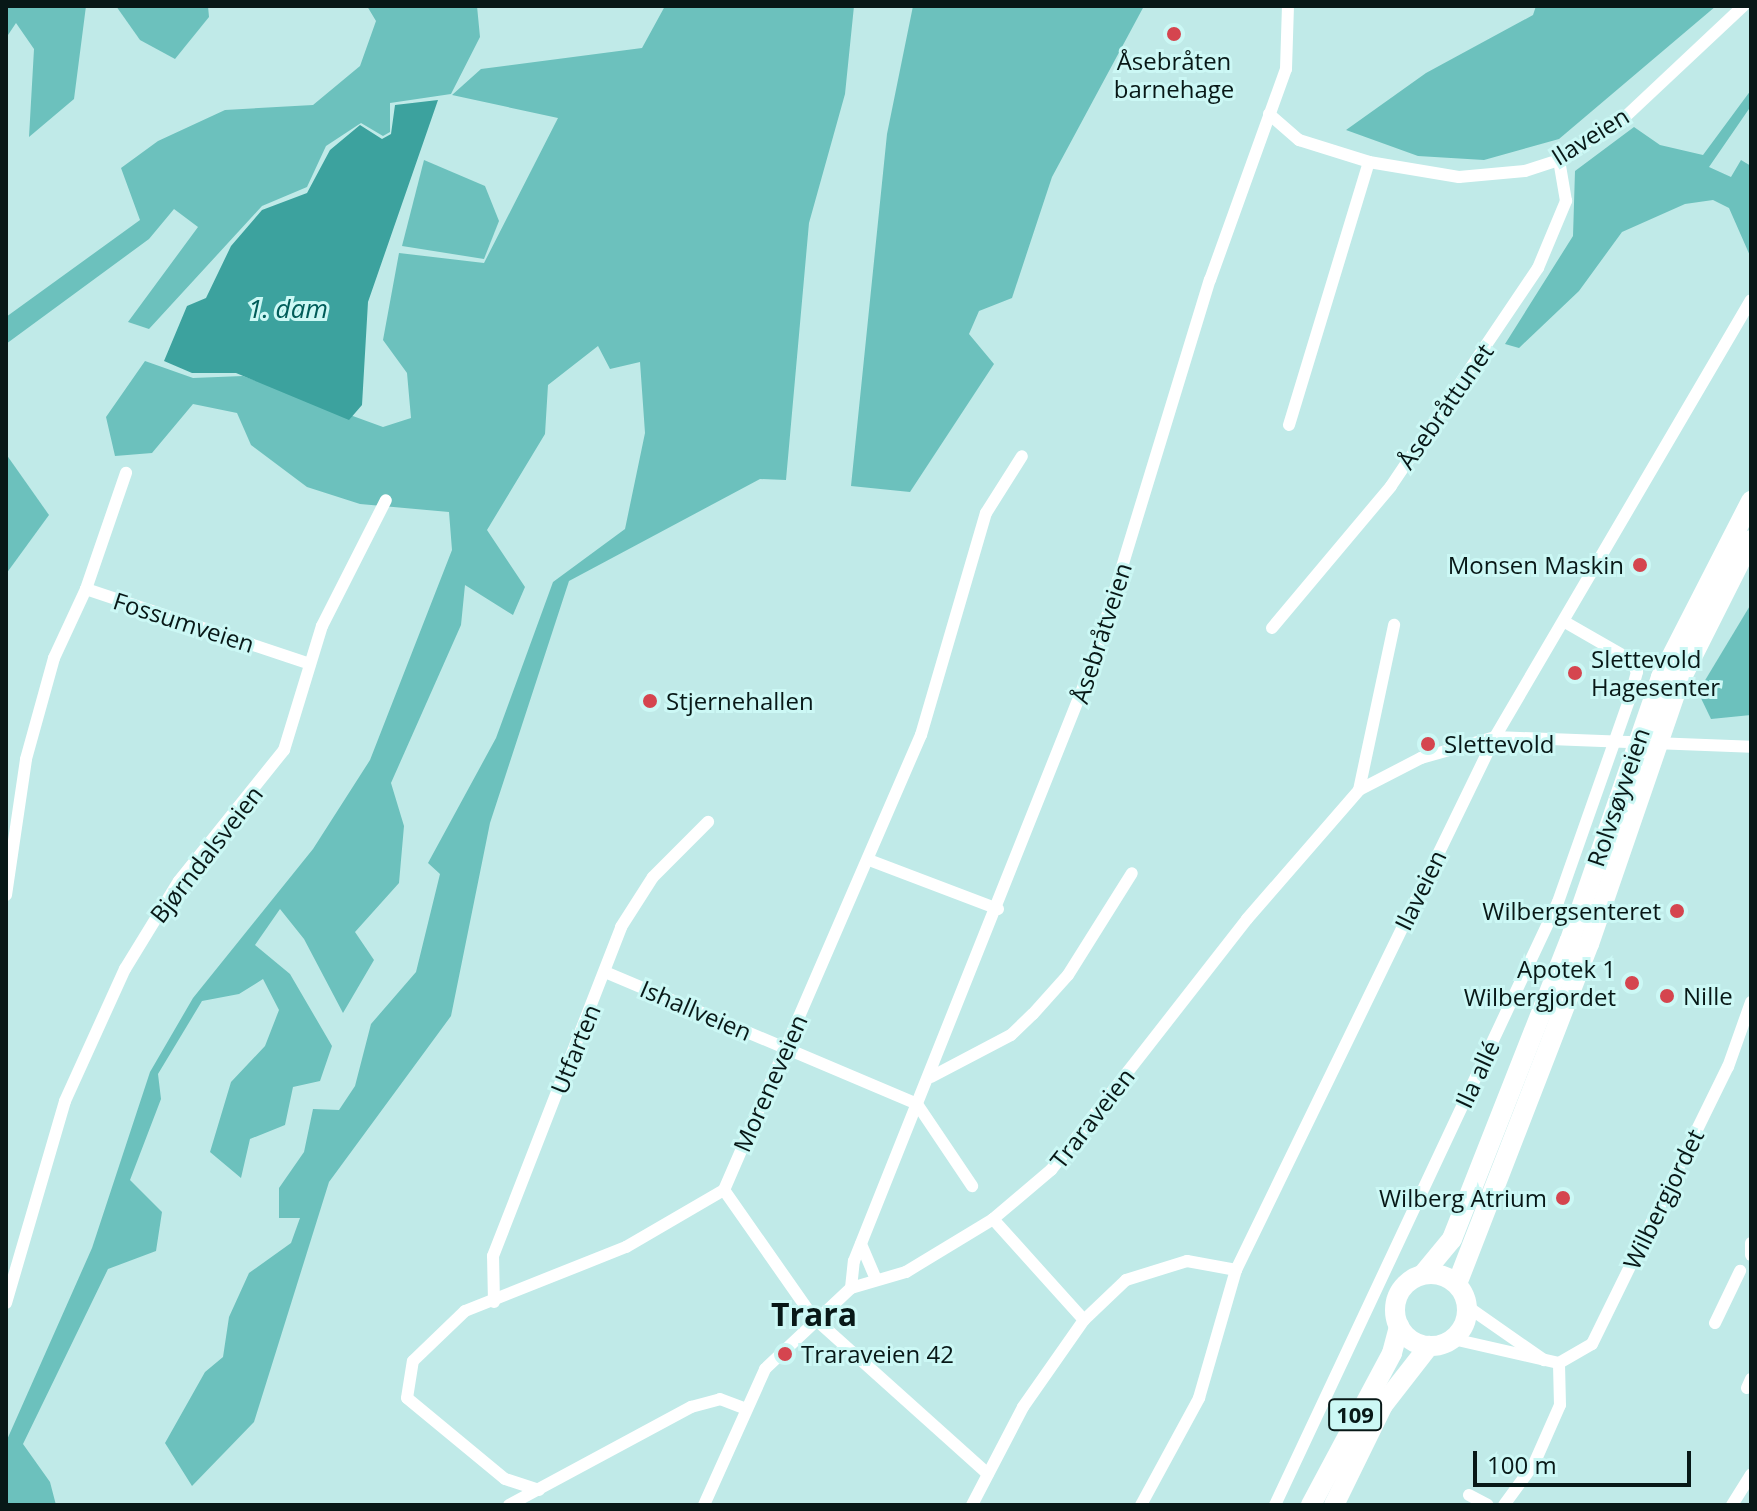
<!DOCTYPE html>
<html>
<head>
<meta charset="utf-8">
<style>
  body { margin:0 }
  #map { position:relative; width:1757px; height:1511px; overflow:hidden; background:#c0eae8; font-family:"Open Sans",sans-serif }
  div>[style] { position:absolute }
  .green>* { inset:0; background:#6cc1bd }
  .water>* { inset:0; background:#3ca29e }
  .minor>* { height:12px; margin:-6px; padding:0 6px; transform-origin:6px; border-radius:6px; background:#fff }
  .primary>* { height:20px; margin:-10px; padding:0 10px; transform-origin:10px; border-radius:10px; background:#fff }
  .primary>.ring { margin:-10px; padding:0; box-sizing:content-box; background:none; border:20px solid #fff; border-radius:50% }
  .dots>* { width:22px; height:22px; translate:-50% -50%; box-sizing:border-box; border:4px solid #ccf8f5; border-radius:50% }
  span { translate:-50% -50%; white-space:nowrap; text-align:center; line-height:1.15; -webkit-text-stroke:6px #ccf8f5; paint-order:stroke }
  .shield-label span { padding:2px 6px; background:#ccf8f5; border:2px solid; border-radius:6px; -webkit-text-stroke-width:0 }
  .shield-label { font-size:22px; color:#081817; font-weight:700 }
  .poi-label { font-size:24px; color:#081817 }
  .right { translate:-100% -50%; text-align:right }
  .left { translate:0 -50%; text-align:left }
  .street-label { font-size:24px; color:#081817 }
  .water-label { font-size:26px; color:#005c59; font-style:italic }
  .district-label { font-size:32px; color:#081817; font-weight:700 }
  .frame { position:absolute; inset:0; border:8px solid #081817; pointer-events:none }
  .scale { position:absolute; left:1473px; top:1451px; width:218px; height:36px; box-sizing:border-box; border:4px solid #081817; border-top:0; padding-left:10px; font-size:24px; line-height:28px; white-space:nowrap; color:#081817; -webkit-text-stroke:6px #ccf8f5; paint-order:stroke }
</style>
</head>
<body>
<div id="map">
  <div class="green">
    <div style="clip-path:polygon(6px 6px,86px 6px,74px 99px,29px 137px,34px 49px,16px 23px,6px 38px)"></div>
    <div style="clip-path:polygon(116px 6px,208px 6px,209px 17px,175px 59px,140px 40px)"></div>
    <div style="clip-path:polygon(367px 6px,477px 6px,480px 37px,451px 94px,390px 103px,390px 132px,383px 136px,361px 123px,326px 146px,307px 187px,262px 206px,149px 329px,128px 322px,198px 227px,174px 209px,149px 239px,6px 344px,6px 317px,140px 220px,121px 168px,158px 141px,225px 110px,313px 105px,360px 66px,376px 21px)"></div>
    <div style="clip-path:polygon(665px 6px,854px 6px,845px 94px,809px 223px,786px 480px,760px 479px,569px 581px,490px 823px,451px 1016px,329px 1182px,254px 1422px,192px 1486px,165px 1443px,205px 1372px,223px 1357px,229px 1317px,249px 1273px,291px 1243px,300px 1218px,279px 1218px,279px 1188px,304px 1152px,313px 1109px,339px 1110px,355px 1086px,371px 1024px,416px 972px,440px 874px,428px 863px,496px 738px,553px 582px,625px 529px,645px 433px,640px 362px,610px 369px,598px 346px,548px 385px,545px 434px,487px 530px,525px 587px,513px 615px,465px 585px,461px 625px,391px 783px,404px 826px,399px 883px,355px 932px,374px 960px,343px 1013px,304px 939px,280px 909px,255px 945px,290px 974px,332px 1046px,320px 1081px,293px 1087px,285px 1125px,250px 1139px,241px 1178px,210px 1152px,231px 1082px,265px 1046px,279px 1010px,263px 979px,239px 994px,202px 1001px,158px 1074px,161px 1099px,130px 1180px,162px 1212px,156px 1251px,108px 1269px,23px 1444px,50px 1482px,56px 1505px,6px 1505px,6px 1442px,92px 1248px,150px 1072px,193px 998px,313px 849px,370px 760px,452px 550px,449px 512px,360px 504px,307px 487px,251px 445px,237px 413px,193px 404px,152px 453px,115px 456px,106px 417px,145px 361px,193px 378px,243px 376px,383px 427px,411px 418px,407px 373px,383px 340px,399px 253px,484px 263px,558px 118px,452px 95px,481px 69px,642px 48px)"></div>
    <div style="clip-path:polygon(913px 6px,1144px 6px,1052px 177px,1012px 298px,979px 311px,969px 334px,994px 364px,910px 492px,851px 486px,887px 134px)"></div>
    <div style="clip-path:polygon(1536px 6px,1716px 6px,1559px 139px,1484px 160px,1418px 156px,1346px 130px,1426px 73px,1533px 15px)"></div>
    <div style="clip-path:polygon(1751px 90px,1751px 106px,1709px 167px,1731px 177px,1741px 160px,1751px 166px,1751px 258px,1729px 208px,1713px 200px,1685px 204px,1622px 232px,1579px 291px,1519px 348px,1505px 344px,1573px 236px,1575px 171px,1634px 127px,1660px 145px,1703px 155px)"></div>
    <div style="clip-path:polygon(424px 160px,485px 186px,499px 221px,484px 259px,402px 246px)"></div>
    <div style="clip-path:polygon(6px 454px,49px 515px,6px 574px)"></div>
    <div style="clip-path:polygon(1751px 604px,1751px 715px,1711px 719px,1698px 692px)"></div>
  </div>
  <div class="water">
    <div style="clip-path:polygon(438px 100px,368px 302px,362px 405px,349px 420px,236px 373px,192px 373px,164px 361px,187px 306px,206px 298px,231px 246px,262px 210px,307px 193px,330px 150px,360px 125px,382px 139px,391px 134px,395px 105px)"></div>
  </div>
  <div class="minor">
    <div style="left:1269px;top:114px;width:40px;rotate:41deg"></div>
    <div style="left:1299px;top:140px;width:73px;rotate:17.4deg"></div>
    <div style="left:1369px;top:162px;width:91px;rotate:9.5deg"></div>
    <div style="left:1459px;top:177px;width:66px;rotate:-5.2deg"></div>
    <div style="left:1525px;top:171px;width:36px;rotate:-18deg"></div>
    <div style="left:1559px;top:160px;width:79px;rotate:-33.1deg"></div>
    <div style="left:1625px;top:117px;width:162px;rotate:-43.2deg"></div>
    <div style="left:1289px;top:425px;width:275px;rotate:-73.1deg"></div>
    <div style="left:86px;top:589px;width:123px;rotate:-71deg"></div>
    <div style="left:1272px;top:628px;width:185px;rotate:-50deg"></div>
    <div style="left:1391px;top:486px;width:263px;rotate:-56deg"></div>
    <div style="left:1538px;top:268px;width:73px;rotate:-67.3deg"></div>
    <div style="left:1566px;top:201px;width:42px;rotate:-99.7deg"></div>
    <div style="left:1359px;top:790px;width:169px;rotate:-78deg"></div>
    <div style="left:869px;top:860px;width:138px;rotate:20.8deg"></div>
    <div style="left:6px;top:895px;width:137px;rotate:-81.6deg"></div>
    <div style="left:26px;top:759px;width:105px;rotate:-74.5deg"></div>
    <div style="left:54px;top:658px;width:76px;rotate:-65.1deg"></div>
    <div style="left:86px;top:589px;width:236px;rotate:18.5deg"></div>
    <div style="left:605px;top:972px;width:339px;rotate:22.9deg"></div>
    <div style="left:917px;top:1104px;width:99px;rotate:56.1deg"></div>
    <div style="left:931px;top:1077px;width:90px;rotate:-27.7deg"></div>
    <div style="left:1011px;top:1035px;width:30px;rotate:-44deg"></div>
    <div style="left:1033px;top:1014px;width:52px;rotate:-48.1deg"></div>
    <div style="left:1068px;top:975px;width:120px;rotate:-57.9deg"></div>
    <div style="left:724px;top:1190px;width:155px;rotate:55deg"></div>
    <div style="left:813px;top:1317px;width:235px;rotate:41.9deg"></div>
    <div style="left:993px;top:1219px;width:136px;rotate:48deg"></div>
    <div style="left:1751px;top:1243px;width:12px;rotate:90deg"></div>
    <div style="left:861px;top:1244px;width:39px;rotate:67deg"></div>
    <div style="left:851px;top:1288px;width:27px;rotate:-84deg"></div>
    <div style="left:854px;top:1261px;width:642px;rotate:-68.23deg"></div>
    <div style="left:1092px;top:665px;width:403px;rotate:-73deg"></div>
    <div style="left:1210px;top:280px;width:224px;rotate:-70.2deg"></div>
    <div style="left:1286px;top:69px;width:63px;rotate:-88.2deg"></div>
    <div style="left:494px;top:1302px;width:46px;rotate:-91.2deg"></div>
    <div style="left:493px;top:1256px;width:353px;rotate:-68.7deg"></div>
    <div style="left:621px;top:927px;width:59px;rotate:-57.4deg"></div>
    <div style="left:653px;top:877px;width:78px;rotate:-45deg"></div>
    <div style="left:6px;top:1303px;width:210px;rotate:-73.7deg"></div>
    <div style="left:65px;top:1101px;width:145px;rotate:-65.6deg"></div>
    <div style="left:125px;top:969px;width:103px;rotate:-58.5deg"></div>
    <div style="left:179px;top:881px;width:168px;rotate:-51.3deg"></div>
    <div style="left:284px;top:750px;width:130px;rotate:-73deg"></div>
    <div style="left:322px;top:626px;width:141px;rotate:-63.1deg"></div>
    <div style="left:1468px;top:1307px;width:93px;rotate:34.9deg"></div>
    <div style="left:1715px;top:1323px;width:58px;rotate:-64.3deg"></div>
    <div style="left:1453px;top:1339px;width:109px;rotate:12.8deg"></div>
    <div style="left:1559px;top:1363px;width:38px;rotate:-30deg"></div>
    <div style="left:1592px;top:1344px;width:309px;rotate:-63.9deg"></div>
    <div style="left:1728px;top:1067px;width:69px;rotate:-70.5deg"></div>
    <div style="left:1747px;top:1388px;width:10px;rotate:-66deg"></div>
    <div style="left:539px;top:1490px;width:36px;rotate:-162deg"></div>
    <div style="left:505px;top:1479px;width:127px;rotate:-140.4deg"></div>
    <div style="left:407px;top:1398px;width:37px;rotate:-81deg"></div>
    <div style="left:413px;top:1361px;width:72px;rotate:-43.9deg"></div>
    <div style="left:465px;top:1311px;width:173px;rotate:-21.7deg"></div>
    <div style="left:626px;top:1247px;width:113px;rotate:-30.2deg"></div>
    <div style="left:724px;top:1190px;width:496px;rotate:-66.6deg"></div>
    <div style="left:921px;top:735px;width:231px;rotate:-73.7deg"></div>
    <div style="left:986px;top:513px;width:67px;rotate:-57.7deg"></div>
    <div style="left:1469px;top:1495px;width:21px;rotate:28deg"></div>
    <div style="left:509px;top:1505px;width:207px;rotate:-28.3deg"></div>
    <div style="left:691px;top:1407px;width:30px;rotate:-15deg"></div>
    <div style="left:720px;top:1399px;width:25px;rotate:21deg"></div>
    <div style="left:704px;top:1505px;width:149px;rotate:-65.8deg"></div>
    <div style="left:765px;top:1369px;width:118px;rotate:-43.3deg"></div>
    <div style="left:851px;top:1288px;width:57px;rotate:-16.2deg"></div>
    <div style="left:906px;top:1272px;width:102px;rotate:-31.3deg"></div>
    <div style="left:993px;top:1219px;width:76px;rotate:-40.2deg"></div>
    <div style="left:1051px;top:1170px;width:318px;rotate:-52deg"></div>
    <div style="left:1247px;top:919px;width:171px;rotate:-49deg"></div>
    <div style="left:1359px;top:790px;width:70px;rotate:-27.3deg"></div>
    <div style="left:1421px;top:758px;width:77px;rotate:-15.8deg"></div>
    <div style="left:1495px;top:737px;width:256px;rotate:2.2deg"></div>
    <div style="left:972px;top:1505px;width:110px;rotate:-62.5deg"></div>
    <div style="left:1023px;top:1407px;width:106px;rotate:-55deg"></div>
    <div style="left:1084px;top:1320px;width:58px;rotate:-43.6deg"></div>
    <div style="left:1126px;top:1280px;width:64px;rotate:-17.3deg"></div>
    <div style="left:1187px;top:1261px;width:50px;rotate:10.4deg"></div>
    <div style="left:1141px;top:1505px;width:122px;rotate:-61.5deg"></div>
    <div style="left:1199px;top:1398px;width:133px;rotate:-73.9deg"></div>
    <div style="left:1236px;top:1270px;width:593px;rotate:-64.08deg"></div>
    <div style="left:1495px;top:737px;width:506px;rotate:-59.64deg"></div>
    <div style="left:1275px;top:1505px;width:666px;rotate:-64.86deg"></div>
    <div style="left:1558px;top:902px;width:216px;rotate:-70.6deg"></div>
    <div style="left:1630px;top:698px;width:27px;rotate:-75deg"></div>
    <div style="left:1637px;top:672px;width:13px;rotate:-117deg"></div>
    <div style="left:1631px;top:660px;width:76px;rotate:-150.1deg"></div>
    <div style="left:1504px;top:1505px;width:51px;rotate:-53.8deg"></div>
    <div style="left:1534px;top:1464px;width:64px;rotate:-66.2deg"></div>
    <div style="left:1560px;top:1405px;width:42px;rotate:-91.4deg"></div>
    <div style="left:1732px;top:1505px;width:36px;rotate:-58deg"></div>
  </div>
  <div class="primary">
    <div style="left:1423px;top:1274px;width:45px;rotate:-50.4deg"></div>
    <div style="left:1452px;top:1239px;width:321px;rotate:-68.5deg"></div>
    <div style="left:1570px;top:940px;width:278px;rotate:-70.9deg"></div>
    <div style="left:1661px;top:677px;width:198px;rotate:-62.9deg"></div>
    <div class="ring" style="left:1395px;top:1274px;width:52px;height:52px"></div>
    <div style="left:1457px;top:1284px;width:365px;rotate:-68.8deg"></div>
    <div style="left:1589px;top:944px;width:276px;rotate:-71deg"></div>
    <div style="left:1679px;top:683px;width:160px;rotate:-63.3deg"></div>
    <div style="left:1311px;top:1505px;width:172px;rotate:-61.9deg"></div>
    <div style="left:1392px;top:1353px;width:28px;rotate:-75deg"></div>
    <div style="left:1334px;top:1505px;width:111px;rotate:-63.9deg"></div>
    <div style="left:1383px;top:1405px;width:75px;rotate:-52.1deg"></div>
  </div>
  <div class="dots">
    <div style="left:1174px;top:34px;background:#d5454f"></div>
    <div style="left:1640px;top:565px;background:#d5454f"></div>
    <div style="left:1575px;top:673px;background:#d5454f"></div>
    <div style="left:650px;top:701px;background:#d5454f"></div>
    <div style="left:1428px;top:744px;background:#d5454f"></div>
    <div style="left:1677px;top:911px;background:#d5454f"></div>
    <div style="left:1632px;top:983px;background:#d5454f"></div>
    <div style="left:1667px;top:996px;background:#d5454f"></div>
    <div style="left:1563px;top:1198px;background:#d5454f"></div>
    <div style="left:785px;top:1354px;background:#d5454f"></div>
  </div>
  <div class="shield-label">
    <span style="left:1355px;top:1415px">109</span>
  </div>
  <div class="poi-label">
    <span style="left:1174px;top:75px">Åsebråten<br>barnehage</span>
    <span class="right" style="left:1624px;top:565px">Monsen Maskin</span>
    <span class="left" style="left:1591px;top:673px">Slettevold<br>Hagesenter</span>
    <span class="left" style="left:666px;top:701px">Stjernehallen</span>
    <span class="left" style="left:1444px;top:744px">Slettevold</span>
    <span class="right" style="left:1661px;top:911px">Wilbergsenteret</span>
    <span class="right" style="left:1616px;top:983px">Apotek 1<br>Wilbergjordet</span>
    <span class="left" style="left:1683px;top:996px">Nille</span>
    <span class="right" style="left:1547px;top:1198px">Wilberg Atrium</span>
    <span class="left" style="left:801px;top:1354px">Traraveien 42</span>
  </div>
  <div class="street-label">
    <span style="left:1590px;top:136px;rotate:-32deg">Ilaveien</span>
    <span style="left:1445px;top:406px;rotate:-55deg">Åsebråttunet</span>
    <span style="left:184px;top:622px;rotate:18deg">Fossumveien</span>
    <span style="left:1101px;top:633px;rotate:-72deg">Åsebråtveien</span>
    <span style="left:1618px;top:797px;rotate:-71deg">Rolvsøyveien</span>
    <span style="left:206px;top:854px;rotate:-52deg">Bjørndalsveien</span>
    <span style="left:1420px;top:890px;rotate:-64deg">Ilaveien</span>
    <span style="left:696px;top:1010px;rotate:23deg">Ishallveien</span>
    <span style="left:575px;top:1049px;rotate:-68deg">Utfarten</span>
    <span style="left:1477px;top:1074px;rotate:-65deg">Ila allé</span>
    <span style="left:770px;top:1083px;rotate:-66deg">Moreneveien</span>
    <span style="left:1092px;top:1118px;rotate:-52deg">Traraveien</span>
    <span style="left:1663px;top:1199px;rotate:-64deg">Wilbergjordet</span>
  </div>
  <div class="water-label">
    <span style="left:288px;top:309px">1. dam</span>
  </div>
  <div class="district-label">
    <span style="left:814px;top:1314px">Trara</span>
  </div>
  <div class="frame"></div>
  <div class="scale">100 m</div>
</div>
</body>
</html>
